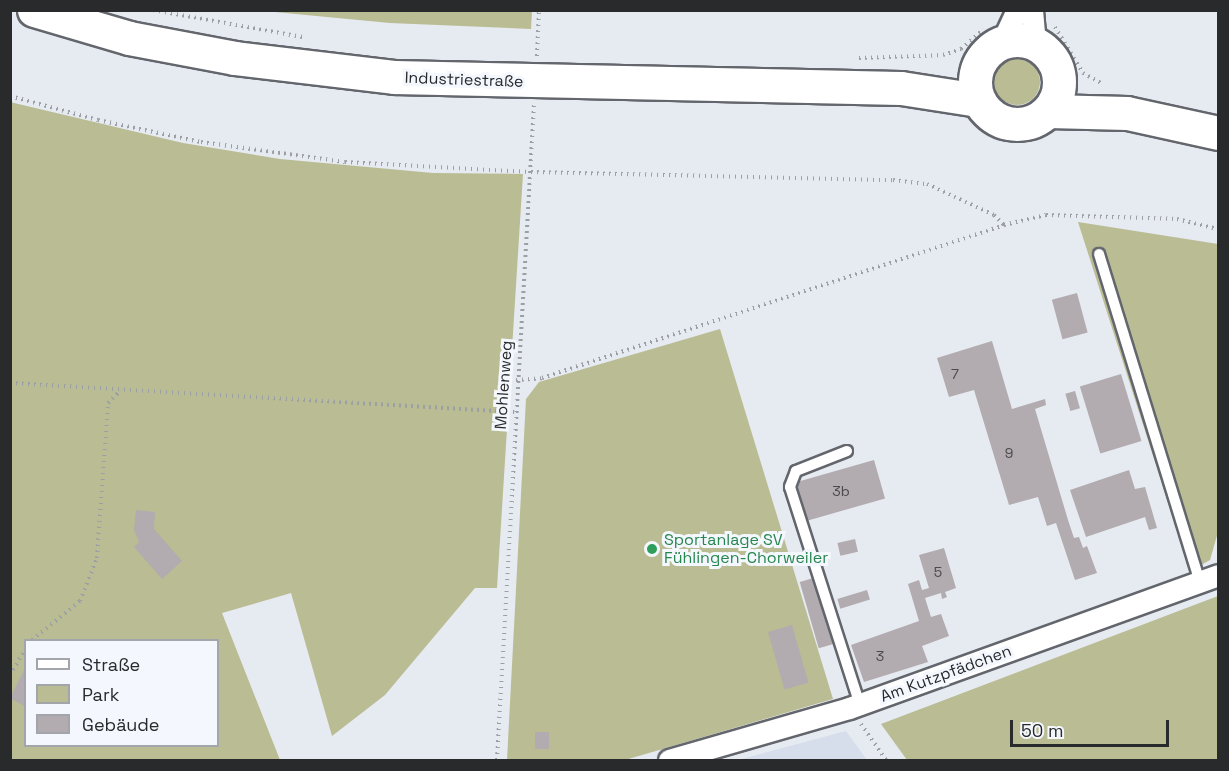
<!DOCTYPE html>
<html>
<head>
<meta charset="utf-8">
<style>
  body { margin:0 }
  #map { position:relative; width:1229px; height:771px; overflow:hidden; background:#e6eaf1; font-family:"Space Grotesk",sans-serif }
  div>[style] { position:absolute }
  .built>* { inset:0; background:#d6deec }
  .green>* { inset:0; background:#babc93 }
  .round { border-radius:50% }
  .building>* { inset:0; background:#b2abaf; transform-origin:0 0 }
  .path>* { height:4px; margin-top:-2px; transform-origin:0; background:repeating-linear-gradient(90deg,#9c9fa4 0 1.5px,transparent 0 6px) }
  .roads { filter:drop-shadow(2px 0 #63666c) drop-shadow(-2px 0 #63666c) drop-shadow(0 2px #63666c) drop-shadow(0 -2px #63666c) }
  .service>* { height:10px; margin:-5px; padding:0 5px; transform-origin:5px; border-radius:5px; background:#fff }
  .minor>* { height:21px; margin:-10.5px; padding:0 10.5px; transform-origin:10.5px; border-radius:10.5px; background:#fff }
  .primary>* { height:33px; margin:-16.5px; padding:0 16.5px; transform-origin:16.5px; border-radius:16.5px; background:#fff }
  .primary>.ring { margin:-16.5px; padding:0; box-sizing:content-box; background:none; border:33px solid #fff; border-radius:50% }
  .dots>* { width:16px; height:16px; translate:-50% -50%; box-sizing:border-box; border:3px solid #f4f8fe; border-radius:50% }
  span { translate:-50% -50%; white-space:nowrap; text-align:center; line-height:1.15; -webkit-text-stroke:6px #f4f8fe; paint-order:stroke }
  .number-label { font-size:14px; color:#4a4a4d }
  .number-label span { -webkit-text-stroke-width:0 }
  .street-label { font-size:16px; color:#282a2c }
  .leisure-label { font-size:16px; color:#27864d }
  .left { translate:0 -50%; text-align:left }
  .frame { position:absolute; inset:0; border:12px solid #282a2c; pointer-events:none }
  .legend { position:absolute; left:24px; top:639px; width:195px; height:108px; box-sizing:border-box; background:#f4f8fe; border:2px solid #a2a6aa; margin:0; padding:8px 10px; list-style:none; font-size:18px; color:#282a2c }
  .legend li { display:flex; align-items:center; gap:12px; height:30px }
  .legend b { width:30px; border:2px solid #a2a6aa }
  .scale { position:absolute; left:1010px; top:720px; width:159px; height:27px; box-sizing:border-box; border:3px solid #282a2c; border-top:0; padding-left:8px; font-size:18px; line-height:21px; white-space:nowrap; color:#282a2c; -webkit-text-stroke:4px #f4f8fe; paint-order:stroke }
</style>
</head>
<body>
<div id="map">
  <div class="built">
    <div style="clip-path:polygon(846px 731px,867px 760px,738px 760px)"></div>
  </div>
  <div class="green">
    <div style="clip-path:polygon(264px 11px,532px 10px,532px 11px,531px 29px,390px 23px)"></div>
    <div class="round" style="left:994px;top:59px;width:46px;height:46px"></div>
    <div style="clip-path:polygon(evenodd,10px 102px,183px 143px,280px 159px,433px 173px,523px 174px,497px 588px,475px 588px,385px 695px,332px 736px,291px 593px,222px 613px,280px 760px,11px 760px,10px 102px,26px 640px,218px 640px,218px 746px,26px 746px,26px 640px)"></div>
    <div style="clip-path:polygon(1078px 222px,1218px 244px,1218px 532px,1210px 560px,1190px 571px)"></div>
    <div style="clip-path:polygon(720px 329px,833px 699px,625px 760px,507px 760px,526px 399px,539px 382px)"></div>
    <div style="clip-path:polygon(1218px 596px,1218px 760px,907px 760px,881px 724px)"></div>
  </div>
  <div class="building">
    <div style="left:1077px;top:293px;width:41px;height:26px;rotate:75deg"></div>
    <div style="clip-path:polygon(992px 341px,1012px 409px,1045px 399px,1046px 405px,1035px 409px,1068px 520px,1074px 538px,1079px 537px,1083px 548px,1087px 546px,1097px 573px,1075px 580px,1056px 523px,1047px 526px,1038px 497px,1009px 505px,974px 390px,949px 397px,937px 358px)"></div>
    <div style="left:1121px;top:374px;width:70px;height:43px;rotate:73deg"></div>
    <div style="left:1075px;top:391px;width:18px;height:10px;rotate:74deg"></div>
    <div style="left:874px;top:460px;width:40px;height:82px;rotate:74deg"></div>
    <div style="clip-path:polygon(1129px 470px,1135px 489px,1145px 487px,1157px 528px,1149px 530px,1145px 517px,1086px 537px,1070px 490px)"></div>
    <div style="clip-path:polygon(136px 510px,155px 512px,154px 529px,182px 561px,162px 579px,134px 547px,139px 542px,134px 530px)"></div>
    <div style="left:855px;top:539px;width:13px;height:18px;rotate:77deg"></div>
    <div style="clip-path:polygon(944px 548px,956px 588px,945px 592px,947px 597px,942px 599px,941px 593px,925px 598px,931px 617px,941px 614px,949px 636px,922px 646px,928px 662px,864px 682px,851px 645px,919px 621px,908px 584px,919px 580px,922px 590px,929px 588px,919px 555px)"></div>
    <div style="left:817px;top:577px;width:69px;height:18px;rotate:74deg"></div>
    <div style="left:867px;top:590px;width:10px;height:31px;rotate:73deg"></div>
    <div style="left:792px;top:625px;width:60px;height:25px;rotate:74deg"></div>
    <div style="clip-path:polygon(26px 666px,26px 707px,10px 698px)"></div>
    <div style="left:535px;top:732px;width:14px;height:17px"></div>
  </div>
  <div class="path">
    <div style="left:153px;top:10px;width:152px;rotate:10.2deg"></div>
    <div style="left:1055px;top:27px;width:54px;rotate:58.7deg"></div>
    <div style="left:1083px;top:73px;width:23px;rotate:29deg"></div>
    <div style="left:537px;top:56px;width:46px;rotate:-87.5deg"></div>
    <div style="left:859px;top:58px;width:84px;rotate:-2deg"></div>
    <div style="left:943px;top:55px;width:19px;rotate:-18deg"></div>
    <div style="left:961px;top:49px;width:30px;rotate:-41deg"></div>
    <div style="left:10px;top:96px;width:91px;rotate:15.3deg"></div>
    <div style="left:98px;top:120px;width:105px;rotate:12.1deg"></div>
    <div style="left:201px;top:142px;width:145px;rotate:7.9deg"></div>
    <div style="left:345px;top:162px;width:186px;rotate:3.1deg"></div>
    <div style="left:531px;top:172px;width:362px;rotate:1.3deg"></div>
    <div style="left:893px;top:180px;width:34px;rotate:7deg"></div>
    <div style="left:927px;top:184px;width:74px;rotate:24.8deg"></div>
    <div style="left:994px;top:215px;width:14px;rotate:45deg"></div>
    <div style="left:1004px;top:225px;width:43px;rotate:-13.4deg"></div>
    <div style="left:1046px;top:215px;width:131px;rotate:1.7deg"></div>
    <div style="left:1177px;top:219px;width:42px;rotate:13.7deg"></div>
    <div style="left:516px;top:380px;width:26px;rotate:-4deg"></div>
    <div style="left:542px;top:378px;width:487px;rotate:-18.3deg"></div>
    <div style="left:10px;top:383px;width:505px;rotate:3.29deg"></div>
    <div style="left:32px;top:640px;width:62px;rotate:-39.1deg"></div>
    <div style="left:80px;top:601px;width:46px;rotate:-68.4deg"></div>
    <div style="left:97px;top:558px;width:155px;rotate:-85.9deg"></div>
    <div style="left:108px;top:403px;width:18px;rotate:-45deg"></div>
    <div style="left:10px;top:675px;width:31px;rotate:-59deg"></div>
    <div style="left:861px;top:724px;width:44px;rotate:55.2deg"></div>
    <div style="left:497px;top:760px;width:656px;rotate:-86.77deg"></div>
  </div>
  <div class="roads">
    <div class="service">
      <div style="left:1099px;top:254px;width:344px;rotate:72.9deg"></div>
      <div style="left:847px;top:451px;width:55px;rotate:158.6deg"></div>
      <div style="left:796px;top:471px;width:17px;rotate:111deg"></div>
      <div style="left:790px;top:487px;width:229px;rotate:72.2deg"></div>
    </div>
    <div class="minor">
      <div style="left:1032px;top:10px;width:34px;rotate:85deg"></div>
      <div style="left:1002px;top:42px;width:35px;rotate:-65deg"></div>
      <div style="left:669px;top:760px;width:187px;rotate:-16.1deg"></div>
      <div style="left:849px;top:708px;width:392px;rotate:-19.8deg"></div>
    </div>
    <div class="primary">
      <div style="left:34px;top:10px;width:99px;rotate:16.4deg"></div>
      <div style="left:129px;top:38px;width:108px;rotate:10.7deg"></div>
      <div style="left:235px;top:58px;width:160px;rotate:6.8deg"></div>
      <div style="left:394px;top:77px;width:507px;rotate:1.24deg"></div>
      <div style="left:901px;top:88px;width:78px;rotate:8.9deg"></div>
      <div class="ring" style="left:975px;top:40px;width:51px;height:51px"></div>
      <div style="left:1048px;top:111px;width:79px;rotate:1.5deg"></div>
      <div style="left:1127px;top:113px;width:93px;rotate:12.4deg"></div>
    </div>
  </div>
  <div class="dots">
    <div style="left:652px;top:549px;background:#2e9e5b"></div>
  </div>
  <div class="number-label">
    <span style="left:955px;top:374px">7</span>
    <span style="left:1009px;top:453px">9</span>
    <span style="left:841px;top:491px">3b</span>
    <span style="left:938px;top:572px">5</span>
    <span style="left:880px;top:656px">3</span>
  </div>
  <div class="street-label">
    <span style="left:464px;top:80px;rotate:2deg">Industriestraße</span>
    <span style="left:504px;top:385px;rotate:-86deg">Mohlenweg</span>
    <span style="left:946px;top:674px;rotate:-20deg">Am Kutzpfädchen</span>
  </div>
  <div class="leisure-label">
    <span class="left" style="left:664px;top:549px">Sportanlage SV<br>Fühlingen-Chorweiler</span>
  </div>
  <div class="frame"></div>
  <ul class="legend">
  <li><b style="height:8px;background:#fff"></b>Straße</li>
  <li><b style="height:16px;background:#babc93"></b>Park</li>
  <li><b style="height:16px;background:#b2abaf"></b>Gebäude</li>
  </ul>
  <div class="scale">50 m</div>
</div>
</body>
</html>
